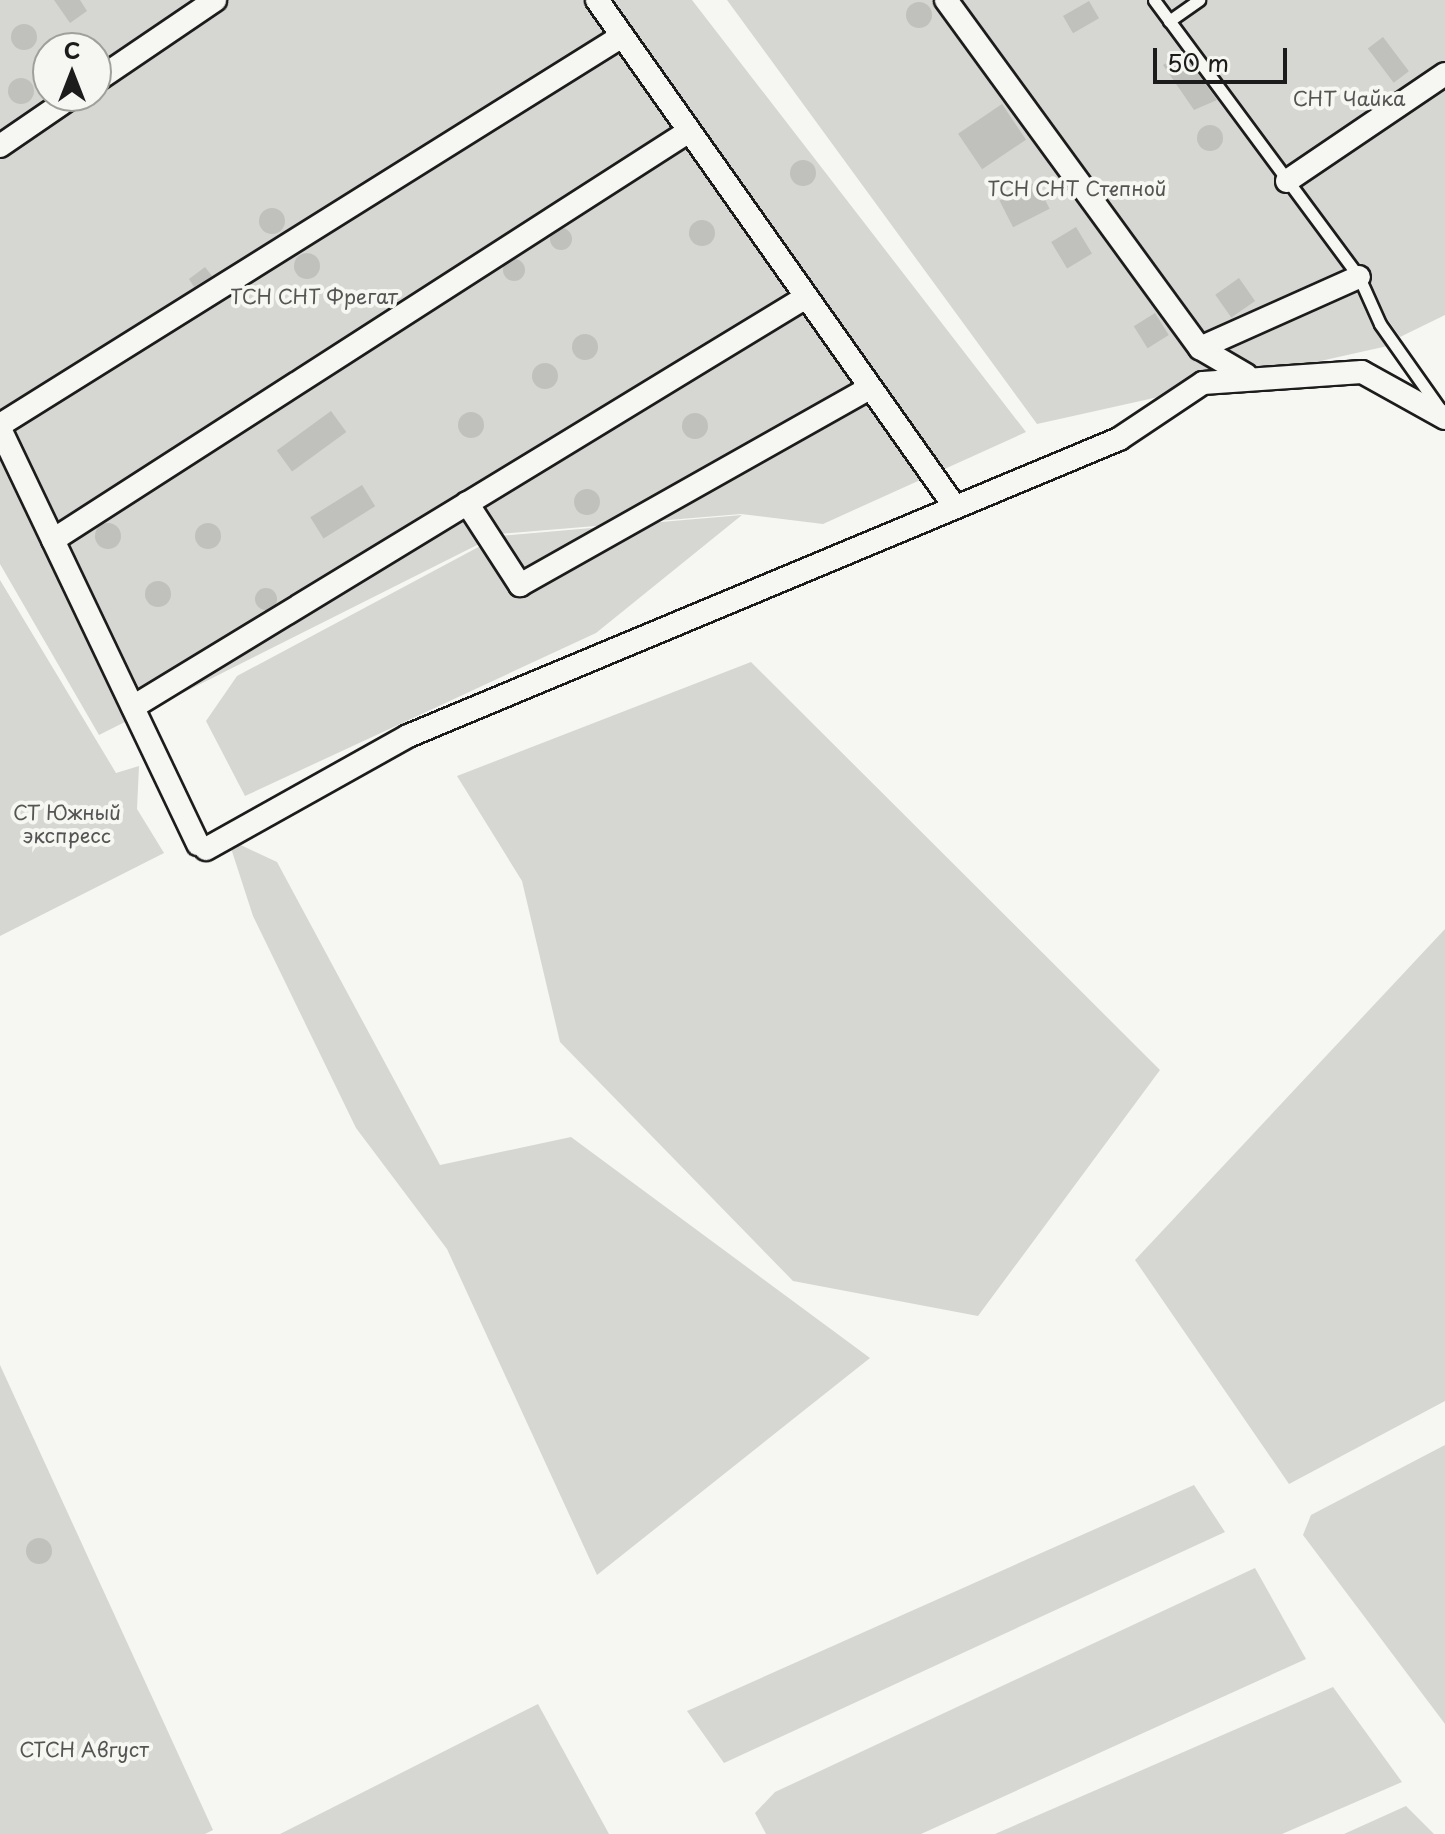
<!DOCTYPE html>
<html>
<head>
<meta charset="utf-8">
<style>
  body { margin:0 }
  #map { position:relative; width:1445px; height:1834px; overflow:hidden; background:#f6f6f2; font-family:"Playpen Sans",sans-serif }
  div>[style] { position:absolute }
  .green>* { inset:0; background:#d6d6d2 }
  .building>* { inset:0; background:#c0c0bd; transform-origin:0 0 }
  .round { border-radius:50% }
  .roads { filter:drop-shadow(2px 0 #1c1c1c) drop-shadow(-2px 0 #1c1c1c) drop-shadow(0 2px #1c1c1c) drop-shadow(0 -2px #1c1c1c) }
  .lane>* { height:11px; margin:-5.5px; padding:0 5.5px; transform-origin:5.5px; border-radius:5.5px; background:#f6f6f2 }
  .street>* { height:22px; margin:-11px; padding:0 11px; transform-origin:11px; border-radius:11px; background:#f6f6f2 }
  span { translate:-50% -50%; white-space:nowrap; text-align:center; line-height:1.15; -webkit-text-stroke:8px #f6f6f2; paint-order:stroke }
  .park-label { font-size:20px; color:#545453 }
  .north { position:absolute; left:32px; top:32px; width:80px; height:80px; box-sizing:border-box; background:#f6f6f2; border:2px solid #9f9f9c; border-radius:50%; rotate:0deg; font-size:22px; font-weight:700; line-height:32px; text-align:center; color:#1c1c1c }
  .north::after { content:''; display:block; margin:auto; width:28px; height:36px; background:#1c1c1c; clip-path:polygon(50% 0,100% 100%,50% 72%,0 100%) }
  .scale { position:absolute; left:1153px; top:48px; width:134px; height:36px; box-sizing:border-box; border:4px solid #1c1c1c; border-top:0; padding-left:10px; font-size:24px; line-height:28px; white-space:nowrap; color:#1c1c1c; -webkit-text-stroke:6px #f6f6f2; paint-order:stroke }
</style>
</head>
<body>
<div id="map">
  <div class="green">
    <div style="clip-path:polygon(evenodd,0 0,692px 0,1026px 432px,823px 524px,741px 514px,499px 534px,99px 735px,0 564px,0 0,48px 48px,96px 48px,96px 96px,48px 96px,48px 48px)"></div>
    <div style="clip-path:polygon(727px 0,1153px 0,1401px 343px,1037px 424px)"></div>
    <div style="clip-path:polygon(1163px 0,1445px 0,1445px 315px,1400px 337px)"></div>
    <div style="clip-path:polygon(742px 515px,596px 633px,245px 796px,206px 721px,237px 676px,499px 536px)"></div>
    <div style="clip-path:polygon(0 580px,116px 773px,139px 766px,137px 809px,164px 853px,0 936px)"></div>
    <div style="clip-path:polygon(751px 662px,1160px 1070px,978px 1316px,793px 1281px,560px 1042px,522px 881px,457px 776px)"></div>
    <div style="clip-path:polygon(228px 839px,277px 862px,440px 1165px,571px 1137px,870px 1358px,597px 1575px,447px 1249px,356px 1128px,253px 916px)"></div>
    <div style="clip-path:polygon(1445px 929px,1445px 1401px,1289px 1484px,1135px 1260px)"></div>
    <div style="clip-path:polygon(0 1365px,213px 1830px,205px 1834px,0 1834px)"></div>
    <div style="clip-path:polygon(1445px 1445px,1445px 1724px,1303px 1535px,1311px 1515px)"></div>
    <div style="clip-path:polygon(1194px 1485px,1225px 1532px,724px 1763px,687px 1711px)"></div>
    <div style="clip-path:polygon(1255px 1568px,1306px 1659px,921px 1834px,766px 1834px,755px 1813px,775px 1792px)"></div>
    <div style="clip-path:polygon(1333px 1687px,1402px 1782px,1282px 1834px,995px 1834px)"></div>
    <div style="clip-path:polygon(538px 1704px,609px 1834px,280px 1834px)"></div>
    <div style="clip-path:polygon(1406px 1806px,1434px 1834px,1344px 1834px)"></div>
  </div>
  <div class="building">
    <div style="clip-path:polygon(54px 0,80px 0,87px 11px,70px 23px)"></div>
    <div style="left:1089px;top:1px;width:20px;height:30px;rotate:60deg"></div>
    <div class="round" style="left:906px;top:2px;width:26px;height:26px"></div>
    <div class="round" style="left:11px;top:24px;width:26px;height:26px"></div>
    <div style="left:1383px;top:37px;width:43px;height:19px;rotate:53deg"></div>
    <div style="clip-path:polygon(1182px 52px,1217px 100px,1194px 110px,1163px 65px)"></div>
    <div class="round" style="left:8px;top:78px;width:26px;height:26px"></div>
    <div style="left:1002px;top:104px;width:43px;height:53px;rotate:56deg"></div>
    <div class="round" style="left:1197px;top:125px;width:26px;height:26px"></div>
    <div class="round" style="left:790px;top:160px;width:26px;height:26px"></div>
    <div style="left:1036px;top:182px;width:30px;height:41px;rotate:63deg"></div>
    <div class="round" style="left:259px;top:208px;width:26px;height:26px"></div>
    <div class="round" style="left:689px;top:220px;width:26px;height:26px"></div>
    <div style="left:1076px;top:227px;width:31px;height:29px;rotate:59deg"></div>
    <div class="round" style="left:550px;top:228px;width:22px;height:22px"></div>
    <div class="round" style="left:294px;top:253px;width:26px;height:26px"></div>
    <div class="round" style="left:503px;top:259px;width:22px;height:22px"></div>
    <div style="clip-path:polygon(205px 267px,212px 276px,194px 287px,189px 279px)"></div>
    <div style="left:1239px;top:278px;width:28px;height:29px;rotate:55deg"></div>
    <div style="left:1155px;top:313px;width:26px;height:25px;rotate:58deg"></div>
    <div class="round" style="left:572px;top:334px;width:26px;height:26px"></div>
    <div class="round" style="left:532px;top:363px;width:26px;height:26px"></div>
    <div style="left:331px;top:411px;width:26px;height:67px;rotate:54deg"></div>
    <div class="round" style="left:458px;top:412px;width:26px;height:26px"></div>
    <div class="round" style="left:682px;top:413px;width:26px;height:26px"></div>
    <div style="left:362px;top:485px;width:25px;height:61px;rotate:58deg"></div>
    <div class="round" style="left:574px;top:489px;width:26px;height:26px"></div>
    <div class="round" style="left:95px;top:523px;width:26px;height:26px"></div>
    <div class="round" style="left:195px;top:523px;width:26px;height:26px"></div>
    <div class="round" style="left:145px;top:581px;width:26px;height:26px"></div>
    <div class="round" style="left:255px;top:588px;width:22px;height:22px"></div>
    <div class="round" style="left:26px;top:1538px;width:26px;height:26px"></div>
  </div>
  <div class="roads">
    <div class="lane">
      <div style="left:1154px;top:0;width:345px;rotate:53.5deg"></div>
      <div style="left:1359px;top:277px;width:51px;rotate:65.9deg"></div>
      <div style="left:1380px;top:324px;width:104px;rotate:54.8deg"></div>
      <div style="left:1169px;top:21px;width:37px;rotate:-35deg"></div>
    </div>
    <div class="street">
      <div style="left:597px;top:0;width:621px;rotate:54.77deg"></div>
      <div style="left:946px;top:0;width:431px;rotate:53.9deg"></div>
      <div style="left:1200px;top:348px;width:53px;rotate:30.4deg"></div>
      <div style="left:96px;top:81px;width:144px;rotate:-34.2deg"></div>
      <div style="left:0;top:146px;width:88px;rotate:-34.4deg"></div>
      <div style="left:1287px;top:181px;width:191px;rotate:-34.1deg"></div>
      <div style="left:1200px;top:348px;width:174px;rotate:-24.1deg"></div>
      <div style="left:0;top:425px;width:734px;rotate:-32.02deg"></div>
      <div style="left:0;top:429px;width:460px;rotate:64.5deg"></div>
      <div style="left:467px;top:503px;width:98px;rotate:57.1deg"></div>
      <div style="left:520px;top:585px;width:402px;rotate:-29.4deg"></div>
      <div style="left:53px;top:540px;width:756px;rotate:-32.74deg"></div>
      <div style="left:133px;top:707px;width:788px;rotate:-31.35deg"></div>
      <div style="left:206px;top:849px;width:231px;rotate:-29.2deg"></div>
      <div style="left:408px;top:736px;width:771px;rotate:-22.67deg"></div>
      <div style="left:1119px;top:439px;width:101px;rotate:-33.7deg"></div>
      <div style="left:1203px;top:383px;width:159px;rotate:-4deg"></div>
      <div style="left:1362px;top:372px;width:95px;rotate:29deg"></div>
    </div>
  </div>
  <div class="park-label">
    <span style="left:1349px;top:98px">СНТ Чайка</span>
    <span style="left:1077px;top:188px">ТСН СНТ Степной</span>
    <span style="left:314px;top:296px">ТСН СНТ Фрегат</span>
    <span style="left:67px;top:824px">СТ Южный<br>экспресс</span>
    <span style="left:84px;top:1749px">СТСН Август</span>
  </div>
  <div class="north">С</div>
  <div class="scale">50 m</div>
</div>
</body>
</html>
